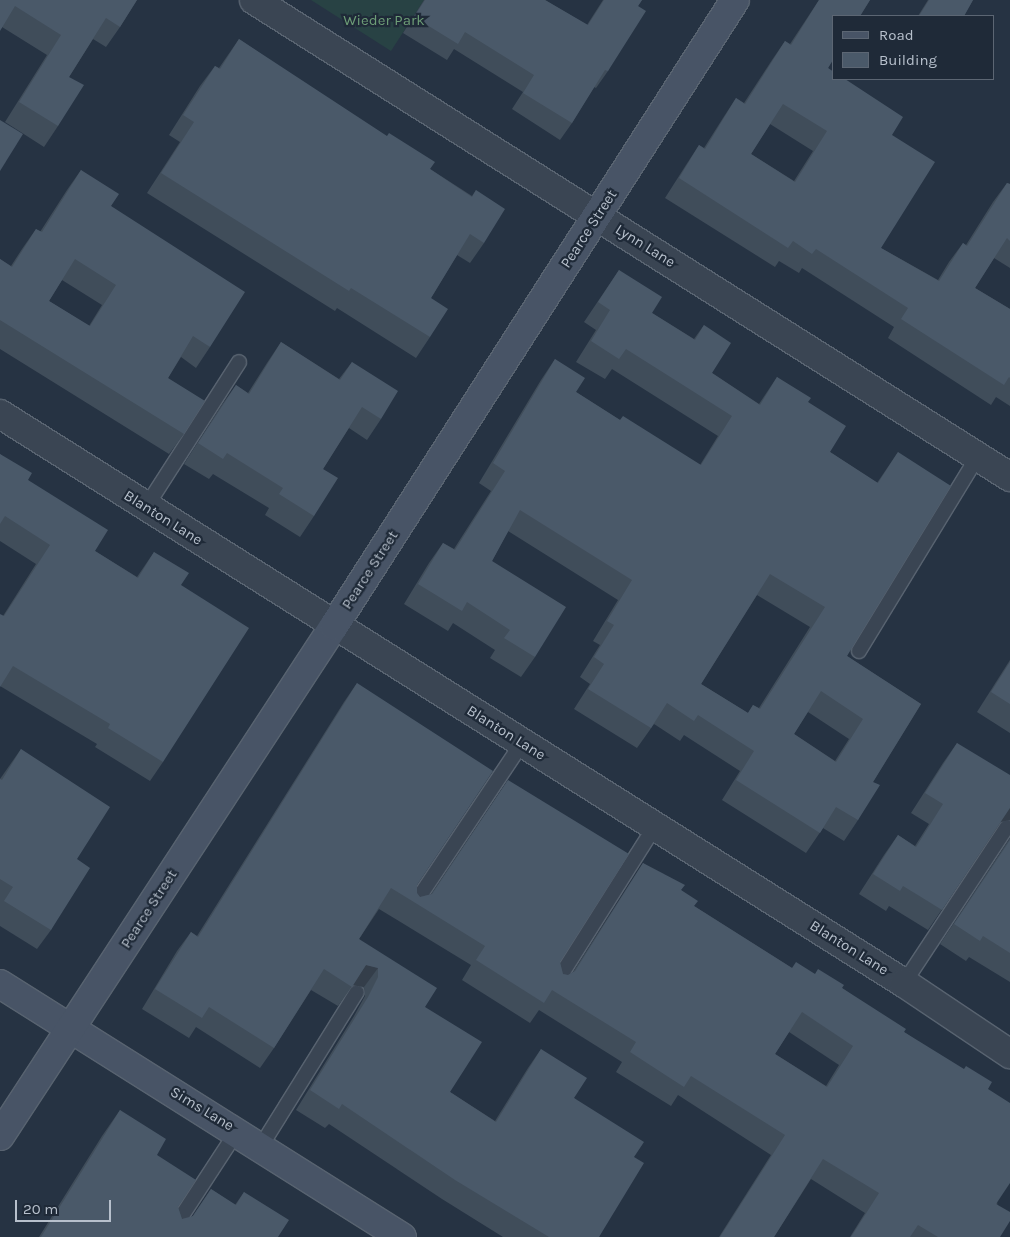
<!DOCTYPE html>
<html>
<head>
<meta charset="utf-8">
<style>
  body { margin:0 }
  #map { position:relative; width:1010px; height:1237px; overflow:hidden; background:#263343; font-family:Karla,sans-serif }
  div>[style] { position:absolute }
  .green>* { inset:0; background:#284244 }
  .roads { filter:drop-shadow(1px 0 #586370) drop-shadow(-1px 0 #586370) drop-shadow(0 1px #586370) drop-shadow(0 -1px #586370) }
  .lane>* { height:14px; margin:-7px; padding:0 7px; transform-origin:7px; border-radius:7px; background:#3a4553 }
  .street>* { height:28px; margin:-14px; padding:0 14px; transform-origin:14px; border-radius:14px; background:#3a4553 }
  .secondary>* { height:28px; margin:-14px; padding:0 14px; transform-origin:14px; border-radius:14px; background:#485466 }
  .wall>* { inset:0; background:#404d5a }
  .shaded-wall>* { inset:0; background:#343e4a }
  .building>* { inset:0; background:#4a5969 }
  span { translate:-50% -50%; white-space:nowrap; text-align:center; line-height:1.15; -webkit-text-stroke:4.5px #1f2a38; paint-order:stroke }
  .park-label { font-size:15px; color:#6e9e77 }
  .street-label { font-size:15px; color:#b7c0cc }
  .legend { position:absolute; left:832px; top:15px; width:162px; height:65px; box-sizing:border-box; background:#1f2a38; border:1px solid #5c6673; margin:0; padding:6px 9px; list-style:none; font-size:15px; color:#b7c0cc }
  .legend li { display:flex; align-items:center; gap:10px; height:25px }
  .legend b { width:25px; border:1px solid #5c6673 }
  .scale { position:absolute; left:15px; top:1200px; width:96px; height:22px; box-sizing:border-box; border:2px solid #b7c0cc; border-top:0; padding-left:6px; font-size:15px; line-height:18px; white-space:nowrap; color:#b7c0cc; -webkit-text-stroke:4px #1f2a38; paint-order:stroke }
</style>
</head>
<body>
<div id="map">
  <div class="green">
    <div style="clip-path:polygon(311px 0,424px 0,391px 51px)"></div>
  </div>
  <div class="roads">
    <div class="lane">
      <div style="left:146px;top:507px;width:172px;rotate:-57.3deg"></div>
      <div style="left:859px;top:651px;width:228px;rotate:-58.6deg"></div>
      <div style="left:411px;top:909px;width:200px;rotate:-56.2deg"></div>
      <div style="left:904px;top:983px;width:187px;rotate:-56.6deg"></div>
      <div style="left:554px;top:986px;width:189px;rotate:-57.7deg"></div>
      <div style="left:261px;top:1146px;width:181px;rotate:-58.1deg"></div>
      <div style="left:168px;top:1237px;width:126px;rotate:-56.9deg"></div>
    </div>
    <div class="street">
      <div style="left:254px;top:0;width:894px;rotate:32.25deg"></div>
      <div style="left:0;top:414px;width:1068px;rotate:32.19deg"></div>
      <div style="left:904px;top:983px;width:128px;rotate:33.8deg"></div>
    </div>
    <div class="secondary">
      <div style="left:0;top:984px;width:475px;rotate:32.2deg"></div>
      <div style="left:0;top:1136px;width:610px;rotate:-56.78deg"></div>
      <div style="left:334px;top:626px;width:743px;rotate:-57.36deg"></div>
    </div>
  </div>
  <div class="wall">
    <div style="clip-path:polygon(0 0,137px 0,120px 27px,106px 47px,93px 39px,69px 77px,58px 126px,44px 147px,5px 122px,47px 55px,2px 27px)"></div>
    <div style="clip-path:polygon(424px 0,545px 0,587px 25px,603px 0,642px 0,638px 6px,608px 71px,596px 88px,594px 87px,572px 123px,560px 140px,512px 109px,523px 92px,454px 49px,447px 60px,403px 33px)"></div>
    <div style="clip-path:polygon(evenodd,819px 0,870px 0,828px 68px,892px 135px,881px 248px,938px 280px,949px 262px,963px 243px,966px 245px,993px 202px,1007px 183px,1010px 184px,1010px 268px,994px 258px,975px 288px,1010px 309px,1010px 406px,996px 397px,991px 405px,888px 338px,894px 327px,802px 268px,799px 273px,779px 261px,775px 267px,665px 198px,686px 165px,699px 145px,704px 148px,723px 118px,736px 98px,744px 103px,772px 60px,785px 41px,790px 44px,819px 0,770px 124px,813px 151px,794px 181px,751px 154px,770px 124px)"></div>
    <div style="clip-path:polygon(928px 0,973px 0,964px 16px,918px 16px)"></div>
    <div style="clip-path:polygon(239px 39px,430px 169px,472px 196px,476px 190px,484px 243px,470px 263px,457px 255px,431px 298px,430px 337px,416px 358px,337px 308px,335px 311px,147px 193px,180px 142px,169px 135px,200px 86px,215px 66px,219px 68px)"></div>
    <div style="clip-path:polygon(evenodd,81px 170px,111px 206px,210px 347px,196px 368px,181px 357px,168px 378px,184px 434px,169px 454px,0 349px,0 259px,11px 266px,22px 249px,36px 229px,40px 232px,67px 190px,81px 170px,62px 280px,102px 305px,89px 326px,49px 301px,62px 280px)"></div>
    <div style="clip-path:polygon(evenodd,619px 270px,652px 313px,694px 339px,704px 325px,712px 373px,759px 404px,777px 377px,808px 402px,830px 452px,877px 483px,898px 452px,847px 656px,921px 704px,873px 782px,858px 820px,844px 841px,823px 828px,806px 853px,722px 800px,740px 771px,684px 735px,680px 741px,654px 724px,637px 748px,574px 709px,590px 684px,580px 677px,600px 645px,593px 641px,618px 600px,508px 531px,492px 561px,535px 657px,521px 677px,490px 658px,495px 650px,453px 623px,448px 631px,404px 604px,429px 563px,443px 543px,454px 549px,491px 491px,479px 483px,541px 380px,555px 359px,576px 392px,620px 420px,700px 465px,718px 436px,612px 369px,605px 379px,576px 362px,596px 330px,584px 322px,619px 270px,757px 595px,810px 627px,759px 708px,753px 705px,748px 713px,701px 684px,757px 595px,619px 270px,808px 712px,849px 739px,835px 761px,794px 734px,808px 712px)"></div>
    <div style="clip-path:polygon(281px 342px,339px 379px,352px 362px,381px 419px,367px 440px,349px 428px,323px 469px,314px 516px,300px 537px,265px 515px,269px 508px,213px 474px,209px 479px,184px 464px,221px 406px,236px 385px,248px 393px,267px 363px)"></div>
    <div style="clip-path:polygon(0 454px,28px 480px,95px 551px,137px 577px,154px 552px,181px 585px,163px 762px,150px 781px,95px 747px,97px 744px,0 686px,3px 616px,36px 564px,0 541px)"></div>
    <div style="clip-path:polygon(1010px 660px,1010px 733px,977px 712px)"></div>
    <div style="clip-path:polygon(evenodd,357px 683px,417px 885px,417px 893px,420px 897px,431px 894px,508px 780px,560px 962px,563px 974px,568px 975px,573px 972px,630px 883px,643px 863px,681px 890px,694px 906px,792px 968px,815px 974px,842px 988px,904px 1032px,988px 1089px,1000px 1237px,850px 1237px,865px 1213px,811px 1179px,774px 1237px,719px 1237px,771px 1155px,678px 1095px,671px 1106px,616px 1072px,622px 1062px,539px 1010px,530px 1023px,462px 980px,471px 965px,379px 909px,359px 939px,425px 1007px,450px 1092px,495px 1121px,528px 1068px,541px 1049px,574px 1098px,634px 1157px,599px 1237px,503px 1237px,442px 1199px,329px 1124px,325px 1128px,296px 1110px,354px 1016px,365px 996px,364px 987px,353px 985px,338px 1006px,311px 990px,274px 1048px,260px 1068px,196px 1027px,189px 1038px,142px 1009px,177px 951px,191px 932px,197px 936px,344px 702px,357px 683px,789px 1032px,839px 1065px,826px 1086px,775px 1054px,789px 1032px)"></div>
    <div style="clip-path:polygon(957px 743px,1010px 820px,1001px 822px,928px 930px,889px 906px,886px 911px,859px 894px,884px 855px,898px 835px,915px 846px,929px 824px,911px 813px,943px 763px)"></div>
    <div style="clip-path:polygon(21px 749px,77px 859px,51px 930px,37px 949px,0 926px,0 779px)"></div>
    <div style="clip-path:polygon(1010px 838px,1010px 982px,969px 957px,966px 961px,940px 944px)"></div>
    <div style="clip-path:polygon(120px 1110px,157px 1155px,178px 1207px,182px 1219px,192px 1217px,211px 1189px,235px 1205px,244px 1192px,278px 1237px,39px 1237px,102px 1136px)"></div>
  </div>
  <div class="shaded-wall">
    <div style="clip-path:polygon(1010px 807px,1010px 820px,1000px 822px)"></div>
    <div style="clip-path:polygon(366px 965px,378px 968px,364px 987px,352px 985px)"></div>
  </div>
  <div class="building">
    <div style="clip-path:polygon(0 0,137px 0,120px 27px,106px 18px,69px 77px,84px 85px,58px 126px,19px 102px,61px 35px,15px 6px,0 31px)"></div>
    <div style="clip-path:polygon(425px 0,545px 0,588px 25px,604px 0,642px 0,638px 6px,646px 11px,608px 71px,605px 70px,572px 123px,523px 93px,534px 75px,465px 32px,458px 44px,414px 17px)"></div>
    <div style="clip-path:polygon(evenodd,819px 0,870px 0,860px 16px,834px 16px,834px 58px,828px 68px,834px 72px,834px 79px,845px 79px,903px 117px,892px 135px,935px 162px,881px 248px,939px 281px,963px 243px,967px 246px,1007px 183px,1010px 184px,1010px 241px,1007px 238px,975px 288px,1010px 309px,1010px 378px,1009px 377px,1004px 385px,901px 319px,908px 308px,816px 249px,812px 254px,793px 241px,788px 248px,679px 178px,699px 145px,705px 149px,736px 98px,745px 104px,785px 41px,791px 45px,819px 0,783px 104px,827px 131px,795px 182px,751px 154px,783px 104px)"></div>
    <div style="clip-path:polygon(929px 0,973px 0,964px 16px,919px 16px)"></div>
    <div style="clip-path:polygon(239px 39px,387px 136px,389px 133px,435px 162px,430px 169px,472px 197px,476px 190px,505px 209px,484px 243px,470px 234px,431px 298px,448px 309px,430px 337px,351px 288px,349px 291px,161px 173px,194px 122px,183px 115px,215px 66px,220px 69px)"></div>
    <div style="clip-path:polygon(0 120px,23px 134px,0 171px)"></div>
    <div style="clip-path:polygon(evenodd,81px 170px,119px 194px,111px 206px,245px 292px,210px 347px,193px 336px,168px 378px,205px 401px,184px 434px,0 320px,0 259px,12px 267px,36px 229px,42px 232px,81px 170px,75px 259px,116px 285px,90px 326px,49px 301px,75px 259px)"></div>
    <div style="clip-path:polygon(evenodd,619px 270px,662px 297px,652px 313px,695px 340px,704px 325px,731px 343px,712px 373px,760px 405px,777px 377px,811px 398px,808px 402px,846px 426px,830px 452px,878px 483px,898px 452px,951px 486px,847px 656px,921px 704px,873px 782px,880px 785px,858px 820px,836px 807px,820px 833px,736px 780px,754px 751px,698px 715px,694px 721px,667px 703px,651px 728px,588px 689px,604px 664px,594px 657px,614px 625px,607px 621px,632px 580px,520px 510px,492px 561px,566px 607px,535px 657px,504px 638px,510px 630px,467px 602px,462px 611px,418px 584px,443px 543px,455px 550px,505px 471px,493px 463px,555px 359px,585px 378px,576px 392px,620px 420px,623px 416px,701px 465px,732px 416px,626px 349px,619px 359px,591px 341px,610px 310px,598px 302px,619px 270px,770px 574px,825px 607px,760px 709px,753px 705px,748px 713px,701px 684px,770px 574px,619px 270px,821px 691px,863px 719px,836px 762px,794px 734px,821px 691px)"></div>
    <div style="clip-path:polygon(281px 342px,340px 380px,352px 362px,398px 391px,381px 419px,362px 407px,323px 469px,338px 478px,314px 516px,279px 494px,283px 488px,227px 453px,223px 459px,198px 443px,236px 385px,249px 394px)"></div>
    <div style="clip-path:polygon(0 454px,32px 473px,28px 480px,108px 530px,95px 551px,138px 578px,154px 552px,189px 573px,181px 585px,249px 628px,163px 762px,108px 728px,110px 724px,13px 666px,0 687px,0 614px,4px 616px,50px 545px,5px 516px,0 524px)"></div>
    <div style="clip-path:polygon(1010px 662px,1010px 704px,991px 692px)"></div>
    <div style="clip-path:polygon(evenodd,357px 683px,493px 771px,417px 885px,417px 893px,420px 897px,432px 894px,508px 780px,629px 854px,560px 962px,563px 974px,568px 975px,575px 971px,643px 863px,685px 885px,681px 890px,698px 901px,694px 906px,792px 968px,796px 962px,815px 974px,818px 969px,844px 985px,842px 988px,906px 1029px,904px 1032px,964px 1069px,966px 1066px,992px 1082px,988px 1089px,1010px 1103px,1010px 1183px,996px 1204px,1010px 1212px,1010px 1221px,1000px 1237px,938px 1237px,918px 1225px,910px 1237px,851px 1237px,879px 1193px,823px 1159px,774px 1237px,720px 1237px,785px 1135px,691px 1076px,684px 1087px,630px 1052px,636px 1042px,552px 990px,544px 1003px,476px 960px,485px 946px,391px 888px,359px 939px,437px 988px,425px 1007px,482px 1042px,450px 1092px,496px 1122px,541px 1049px,587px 1078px,574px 1098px,644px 1142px,634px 1157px,644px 1163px,599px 1237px,549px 1237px,455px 1180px,342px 1104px,339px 1109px,310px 1090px,368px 997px,378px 977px,378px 968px,366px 965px,352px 987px,324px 969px,274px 1048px,209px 1007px,202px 1018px,155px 989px,191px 932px,198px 937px,357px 683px,802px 1012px,853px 1046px,827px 1087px,775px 1054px,802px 1012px)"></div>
    <div style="clip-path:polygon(957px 743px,1010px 775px,1010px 808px,942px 910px,903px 886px,900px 891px,873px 874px,898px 835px,916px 847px,943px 804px,925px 793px)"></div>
    <div style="clip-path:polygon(21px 749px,110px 807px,77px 859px,90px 868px,51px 930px,4px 901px,13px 887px,0 879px,0 779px,2px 780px)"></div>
    <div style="clip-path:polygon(1010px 840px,1010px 953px,983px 936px,980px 941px,954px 924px)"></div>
    <div style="clip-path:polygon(120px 1110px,166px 1139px,157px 1155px,196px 1180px,178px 1207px,182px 1219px,193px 1216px,211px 1189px,236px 1205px,244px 1192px,289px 1220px,278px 1237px,41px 1237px)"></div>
  </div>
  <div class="park-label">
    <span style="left:384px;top:21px">Wieder Park</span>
  </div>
  <div class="street-label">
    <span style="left:589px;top:229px;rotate:-57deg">Pearce Street</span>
    <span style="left:645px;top:246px;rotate:32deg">Lynn Lane</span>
    <span style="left:163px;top:518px;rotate:32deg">Blanton Lane</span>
    <span style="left:370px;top:570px;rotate:-57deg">Pearce Street</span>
    <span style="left:506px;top:733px;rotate:32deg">Blanton Lane</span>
    <span style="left:149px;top:909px;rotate:-57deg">Pearce Street</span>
    <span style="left:849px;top:948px;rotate:32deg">Blanton Lane</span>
    <span style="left:202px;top:1109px;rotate:31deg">Sims Lane</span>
  </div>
  <ul class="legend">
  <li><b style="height:6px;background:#485466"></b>Road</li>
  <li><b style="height:14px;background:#4a5969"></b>Building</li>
  </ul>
  <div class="scale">20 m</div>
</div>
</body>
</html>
